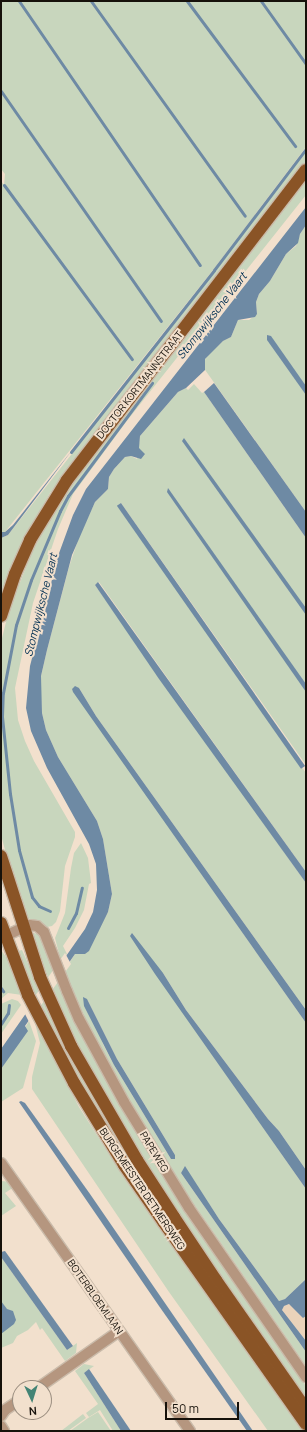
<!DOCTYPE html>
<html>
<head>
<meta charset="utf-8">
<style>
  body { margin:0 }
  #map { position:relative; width:307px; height:1432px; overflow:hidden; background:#f2e0cd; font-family:Manrope,sans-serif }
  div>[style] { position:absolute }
  .built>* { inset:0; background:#ead3ba }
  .green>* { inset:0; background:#c8d6bd }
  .water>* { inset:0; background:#6e8aa4; transform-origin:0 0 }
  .pier>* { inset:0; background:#f2e0cd }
  .stream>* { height:3px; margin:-1.5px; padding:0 1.5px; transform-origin:1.5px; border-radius:1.5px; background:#6e8aa4 }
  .roads { filter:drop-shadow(1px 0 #cabbaa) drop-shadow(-1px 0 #cabbaa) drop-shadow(0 1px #cabbaa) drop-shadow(0 -1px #cabbaa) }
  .street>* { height:10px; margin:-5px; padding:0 5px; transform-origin:5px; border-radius:5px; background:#b5967f }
  .primary>* { height:12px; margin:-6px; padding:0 6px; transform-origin:6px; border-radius:6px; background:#8a5426 }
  span { translate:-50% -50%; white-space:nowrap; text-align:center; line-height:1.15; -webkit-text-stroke:4px #f2e0cd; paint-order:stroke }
  .street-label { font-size:10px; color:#16110a }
  .water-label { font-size:11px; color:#002f52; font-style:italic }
  .frame { position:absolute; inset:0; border:2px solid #16110a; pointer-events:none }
  .north { position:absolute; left:12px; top:1380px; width:40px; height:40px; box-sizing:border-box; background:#f2e0cd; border:1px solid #9a8d7f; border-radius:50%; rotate:176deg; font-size:11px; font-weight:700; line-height:16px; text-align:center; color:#16110a }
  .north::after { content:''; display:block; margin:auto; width:14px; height:18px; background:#438475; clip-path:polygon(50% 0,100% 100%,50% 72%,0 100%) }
  .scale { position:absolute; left:165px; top:1402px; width:74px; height:18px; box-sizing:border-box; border:2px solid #16110a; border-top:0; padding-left:5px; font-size:12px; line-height:14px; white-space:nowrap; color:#16110a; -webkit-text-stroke:3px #f2e0cd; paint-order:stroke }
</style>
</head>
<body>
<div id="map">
  <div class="built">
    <div style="clip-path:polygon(289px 1304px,303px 1318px,306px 1316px,306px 1341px,282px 1310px,284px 1306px)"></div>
  </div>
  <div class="green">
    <div style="clip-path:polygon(1px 1px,306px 1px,306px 147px,213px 270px,5px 532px,1px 532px,1px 181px,4px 185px,5px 174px,1px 169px)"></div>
    <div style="clip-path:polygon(306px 149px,306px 161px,50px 493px,17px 553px,1px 596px,1px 538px,8px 535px,215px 272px)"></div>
    <div style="clip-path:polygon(306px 179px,306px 195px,126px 422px,73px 494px,58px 529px,33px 603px,15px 688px,18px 720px,25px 741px,34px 761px,75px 832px,75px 837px,65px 866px,60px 911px,56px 922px,52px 926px,47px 927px,28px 918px,21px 909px,1px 835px,1px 642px,9px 610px,32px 552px,53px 513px,70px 485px)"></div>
    <div style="clip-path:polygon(306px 225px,306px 512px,203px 367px,205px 359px,209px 354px,223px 341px,231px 337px,238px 320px,249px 320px,257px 314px,256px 302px,259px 294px,270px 281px,286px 254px,296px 246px,300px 234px)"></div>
    <div style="clip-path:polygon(evenodd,194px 384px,202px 393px,204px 392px,306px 538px,306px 765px,121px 503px,119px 508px,306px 773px,306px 872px,99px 582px,95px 585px,306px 883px,306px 1010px,96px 716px,79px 688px,72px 689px,306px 1023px,306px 1170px,279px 1131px,268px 1119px,186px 1010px,163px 973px,156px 974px,306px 1189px,306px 1279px,285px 1299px,279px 1301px,219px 1219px,185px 1167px,181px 1173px,306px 1352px,306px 1366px,173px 1174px,98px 1046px,64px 971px,75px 954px,85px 954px,108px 912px,112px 894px,103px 839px,97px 821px,58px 757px,46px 730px,42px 713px,41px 698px,41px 676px,47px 650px,69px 567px,79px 537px,95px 502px,108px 489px,109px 477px,114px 469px,125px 457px,131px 456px,137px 459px,140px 436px,178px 392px,186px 388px,188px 390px,194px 384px,87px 999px,117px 1059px,175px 1155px,175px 1159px,171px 1159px,114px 1065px,103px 1044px,87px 999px)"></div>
    <div style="clip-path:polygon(81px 843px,88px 858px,91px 883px,89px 884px,84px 910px,75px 928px,63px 946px,67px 954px,61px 962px,55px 938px,65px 913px,71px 868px,74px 853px)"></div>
    <div style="clip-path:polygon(34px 933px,40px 935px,63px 996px,92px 1055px,122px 1109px,187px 1214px,306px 1386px,306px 1400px,226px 1287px,144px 1165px,88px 1066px,73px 1035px,31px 937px)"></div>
    <div style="clip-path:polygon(1px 950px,9px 961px,22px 995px,8px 993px,1px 999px)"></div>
    <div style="clip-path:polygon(22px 950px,67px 1051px,198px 1260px,158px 1208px,68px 1066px,14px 952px)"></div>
    <div style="clip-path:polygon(12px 999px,18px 1001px,21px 1005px,1px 1034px,1px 1004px)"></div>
    <div style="clip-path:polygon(34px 1019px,79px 1107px,127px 1182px,302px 1431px,268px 1431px,169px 1292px,32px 1089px,32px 1077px,40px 1043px)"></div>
    <div style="clip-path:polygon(29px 1021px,36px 1041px,23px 1088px,1px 1102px,1px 1069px)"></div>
    <div style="clip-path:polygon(1px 1181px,12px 1182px,14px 1187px,5px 1193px,16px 1206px,1px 1216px)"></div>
    <div style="clip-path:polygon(1px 1257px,67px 1350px,77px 1343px,76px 1353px,65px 1361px,42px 1328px,40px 1330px,36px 1322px,28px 1330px,17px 1336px,13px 1343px,1px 1348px)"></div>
    <div style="clip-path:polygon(84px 1364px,94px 1366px,84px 1373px,121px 1431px,113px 1431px,100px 1410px,89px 1417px,86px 1413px,98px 1404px,75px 1371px)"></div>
    <div style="clip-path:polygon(98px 1412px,111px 1431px,70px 1431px,88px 1418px)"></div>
    <div style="clip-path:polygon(83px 1414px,86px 1418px,68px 1431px,61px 1431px)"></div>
  </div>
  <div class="water">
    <div style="clip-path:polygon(306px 207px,306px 225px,300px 234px,298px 243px,286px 254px,270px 281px,259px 294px,256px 302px,257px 314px,255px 317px,238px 320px,231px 337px,223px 341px,205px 359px,205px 370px,186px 388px,178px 392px,140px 436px,139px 448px,145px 454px,141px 459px,131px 456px,125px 457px,114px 469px,109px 477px,108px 489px,95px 502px,72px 555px,47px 650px,41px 676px,42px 713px,46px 730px,58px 757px,97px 821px,103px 839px,112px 894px,108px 912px,89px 951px,85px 954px,75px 954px,25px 1026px,28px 1031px,1px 1069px,1px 1049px,85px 929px,93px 912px,97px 890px,96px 864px,89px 844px,47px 768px,31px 731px,26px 708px,30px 666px,58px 556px,73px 515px,86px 489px)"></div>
    <div style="clip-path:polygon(267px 335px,271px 336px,306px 386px,306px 395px,267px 340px)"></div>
    <div style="clip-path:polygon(214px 383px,306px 512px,306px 538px,204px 392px)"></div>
    <div style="clip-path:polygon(184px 438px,306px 608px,306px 615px,182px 441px)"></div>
    <div style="clip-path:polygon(73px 449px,8px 535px,1px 538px,1px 532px,5px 532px,13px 525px)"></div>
    <div style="clip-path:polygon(168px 488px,306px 684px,306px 692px,167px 492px)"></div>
    <div style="left:121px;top:503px;width:321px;height:5px;rotate:55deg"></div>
    <div style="clip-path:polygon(98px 582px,306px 872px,306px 883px,159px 679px,95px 585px)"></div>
    <div style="clip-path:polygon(75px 686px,79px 688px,96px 716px,306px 1010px,306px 1023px,73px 692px,72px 689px)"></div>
    <div style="clip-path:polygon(132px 933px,163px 973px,186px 1010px,268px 1119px,279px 1131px,306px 1170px,306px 1189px,155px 974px,130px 936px)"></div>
    <div style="clip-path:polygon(83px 997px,87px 999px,117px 1059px,175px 1155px,175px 1159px,171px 1159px,114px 1065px,84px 1006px)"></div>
    <div style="clip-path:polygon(21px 1101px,25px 1103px,90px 1194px,253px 1431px,247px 1431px,159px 1306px,19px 1102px)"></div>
    <div style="clip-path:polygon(185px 1166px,219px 1219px,279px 1301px,285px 1299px,306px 1279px,306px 1316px,303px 1318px,289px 1304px,284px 1306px,282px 1310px,306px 1341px,306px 1352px,181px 1173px)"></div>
    <div style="clip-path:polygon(5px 1251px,73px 1346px,67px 1350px,1px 1257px,1px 1252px)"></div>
    <div style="clip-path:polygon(1px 1301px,7px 1309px,13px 1311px,16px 1320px,14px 1324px,1px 1334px)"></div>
    <div style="clip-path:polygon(89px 1369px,131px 1431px,121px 1431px,84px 1373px)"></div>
  </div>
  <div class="pier">
    <div style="clip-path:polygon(65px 953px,71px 964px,29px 1022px,24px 1012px)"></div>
  </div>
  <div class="stream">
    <div style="left:19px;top:1px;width:320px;rotate:55.6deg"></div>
    <div style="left:91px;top:1px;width:264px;rotate:54.4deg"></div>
    <div style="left:187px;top:1px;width:181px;rotate:53.3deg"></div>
    <div style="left:261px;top:1px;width:77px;rotate:54.5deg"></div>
    <div style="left:1px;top:91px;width:280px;rotate:55.2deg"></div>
    <div style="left:4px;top:185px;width:216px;rotate:53.7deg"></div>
    <div style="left:71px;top:452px;width:231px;rotate:-51.8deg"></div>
    <div style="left:214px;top:270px;width:152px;rotate:-52.8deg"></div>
    <div style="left:50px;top:911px;width:12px;rotate:-156deg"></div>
    <div style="left:39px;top:906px;width:11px;rotate:-128deg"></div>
    <div style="left:32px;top:897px;width:49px;rotate:-105.5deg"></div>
    <div style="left:19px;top:850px;width:57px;rotate:-99.1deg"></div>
    <div style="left:10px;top:794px;width:78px;rotate:-95.9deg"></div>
    <div style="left:2px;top:716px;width:23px;rotate:-88deg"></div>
    <div style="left:3px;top:693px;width:69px;rotate:-79.2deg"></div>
    <div style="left:16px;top:625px;width:47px;rotate:-71.6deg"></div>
    <div style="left:31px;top:580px;width:75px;rotate:-67.2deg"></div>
    <div style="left:60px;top:511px;width:17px;rotate:-62deg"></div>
    <div style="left:68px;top:496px;width:141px;rotate:-53.4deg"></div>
    <div style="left:68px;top:928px;width:17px;rotate:-62deg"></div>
    <div style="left:76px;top:913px;width:26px;rotate:-77deg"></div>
    <div style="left:1px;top:988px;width:4px;rotate:56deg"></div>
    <div style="left:1px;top:1024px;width:13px;rotate:-58deg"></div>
    <div style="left:8px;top:1013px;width:8px;rotate:-83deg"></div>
  </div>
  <div class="roads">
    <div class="street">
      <div style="left:1px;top:938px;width:31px;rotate:-25deg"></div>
      <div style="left:29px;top:925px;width:8px;rotate:7deg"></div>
      <div style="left:37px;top:926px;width:9px;rotate:41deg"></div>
      <div style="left:44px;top:932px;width:63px;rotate:68.7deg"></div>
      <div style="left:67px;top:991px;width:30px;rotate:67deg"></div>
      <div style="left:79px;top:1019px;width:94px;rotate:61.5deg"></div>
      <div style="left:124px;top:1102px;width:124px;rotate:58.5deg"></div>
      <div style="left:189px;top:1208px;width:206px;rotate:55.3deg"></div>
      <div style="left:1px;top:1163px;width:328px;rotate:54.8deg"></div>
      <div style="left:38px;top:1388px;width:99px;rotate:-35.1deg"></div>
      <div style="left:1px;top:1416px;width:7px;rotate:-56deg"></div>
      <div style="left:5px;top:1410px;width:18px;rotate:-34deg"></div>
      <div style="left:1px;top:1426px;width:6px;rotate:59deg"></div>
    </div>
    <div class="primary">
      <div style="left:1px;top:616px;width:44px;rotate:-71.6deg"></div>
      <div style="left:15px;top:574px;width:37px;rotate:-66deg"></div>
      <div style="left:30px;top:540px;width:70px;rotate:-58.3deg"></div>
      <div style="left:67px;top:480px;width:391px;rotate:-52.4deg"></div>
      <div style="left:1px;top:856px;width:127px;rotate:72.1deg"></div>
      <div style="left:40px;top:977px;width:76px;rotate:65.8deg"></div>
      <div style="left:71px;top:1046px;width:132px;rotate:59.9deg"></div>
      <div style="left:137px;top:1160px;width:68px;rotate:57deg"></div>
      <div style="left:174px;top:1217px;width:76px;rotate:56.3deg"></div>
      <div style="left:216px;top:1280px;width:157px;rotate:55.1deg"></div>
      <div style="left:1px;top:923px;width:77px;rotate:69.4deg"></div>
      <div style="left:28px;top:995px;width:99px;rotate:62.4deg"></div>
      <div style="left:74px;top:1083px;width:96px;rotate:58.6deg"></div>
      <div style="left:124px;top:1165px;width:70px;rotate:55.4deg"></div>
      <div style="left:164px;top:1223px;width:246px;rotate:54.8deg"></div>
    </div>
  </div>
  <div class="street-label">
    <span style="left:140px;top:385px;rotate:-52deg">DOCTOR KORTMANNSTRAAT</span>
    <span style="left:154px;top:1152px;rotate:59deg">PAPEWEG</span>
    <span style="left:142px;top:1189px;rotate:56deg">BURGEMEESTER DETMERSWEG</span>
    <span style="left:95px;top:1297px;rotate:55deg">BOTERBLOEMLAAN</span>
  </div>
  <div class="water-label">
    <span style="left:212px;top:316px;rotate:-52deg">Stompwijksche Vaart</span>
    <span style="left:41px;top:605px;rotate:-76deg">Stompwijksche Vaart</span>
  </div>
  <div class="frame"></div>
  <div class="north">N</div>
  <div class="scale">50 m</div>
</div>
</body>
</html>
